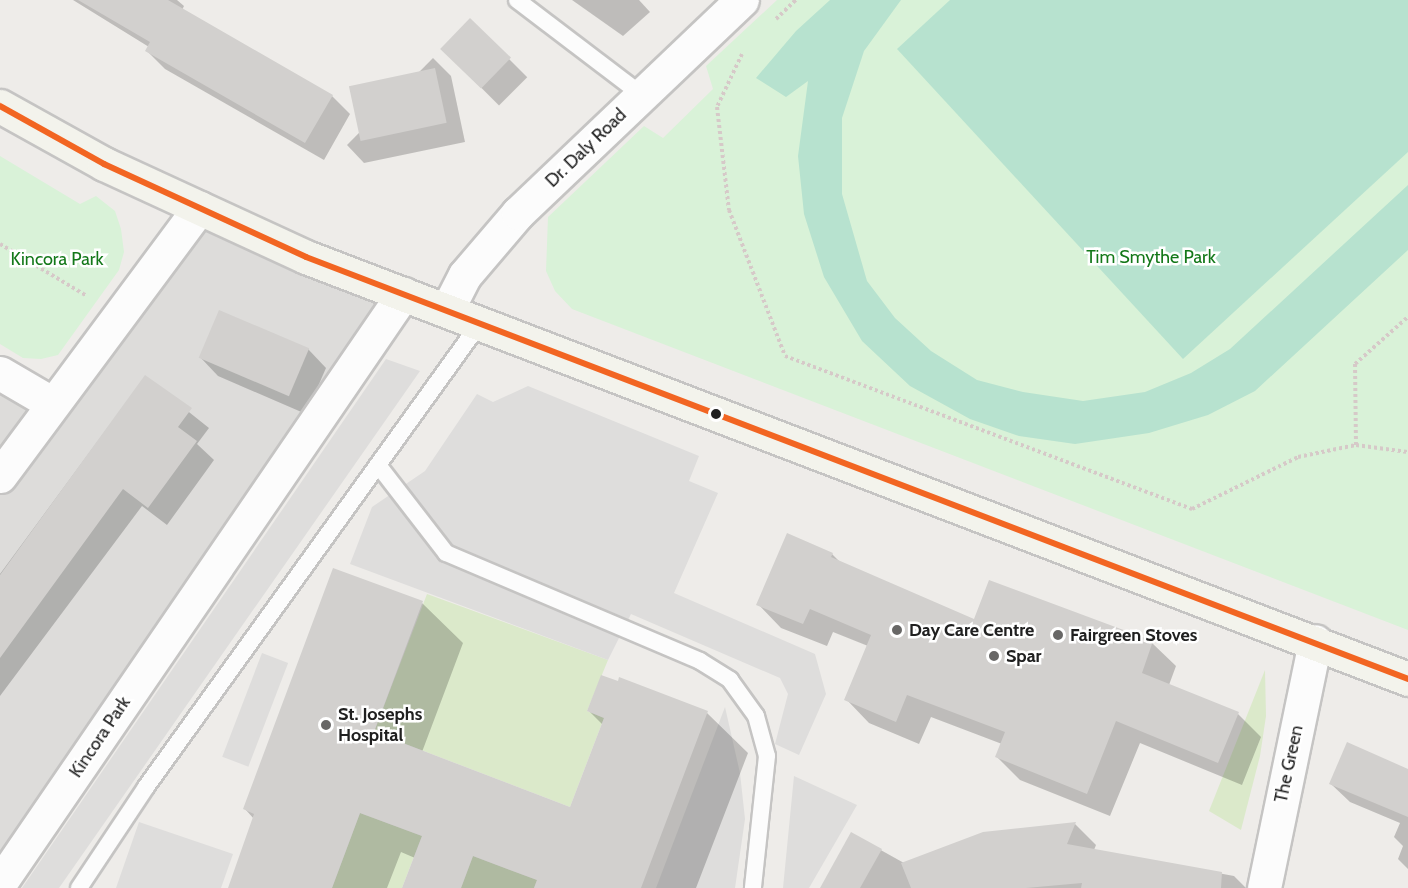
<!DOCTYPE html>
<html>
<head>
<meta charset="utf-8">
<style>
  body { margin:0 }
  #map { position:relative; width:1408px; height:888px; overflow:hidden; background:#eeece9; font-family:Cabin,sans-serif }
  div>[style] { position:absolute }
  .residential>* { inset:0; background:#dddcda }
  .grass>* { inset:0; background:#dbe9ca }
  .park>* { inset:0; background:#d9f2d8 }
  .pitch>* { inset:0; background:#b7e2cf }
  .parking>* { inset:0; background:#dedddc; transform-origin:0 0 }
  .shadow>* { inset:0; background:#0003; transform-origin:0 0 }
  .building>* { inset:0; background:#d2d0ce; transform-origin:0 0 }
  .path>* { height:4px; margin-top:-2px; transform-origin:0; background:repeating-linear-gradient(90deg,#d6c9c8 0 3px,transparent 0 6px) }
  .roads { filter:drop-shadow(2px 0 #c5c4c3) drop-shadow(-2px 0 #c5c4c3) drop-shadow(0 2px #c5c4c3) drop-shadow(0 -2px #c5c4c3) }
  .lane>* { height:16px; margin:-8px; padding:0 8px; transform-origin:8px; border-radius:8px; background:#fcfcfc }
  .street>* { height:33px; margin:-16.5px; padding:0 16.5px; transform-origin:16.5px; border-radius:16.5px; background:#fcfcfc }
  .secondary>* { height:33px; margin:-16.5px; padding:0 16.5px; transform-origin:16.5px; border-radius:16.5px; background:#f3f3ec }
  .bus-1>* { height:6px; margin:-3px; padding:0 3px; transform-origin:3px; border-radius:3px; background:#f26522 }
  .dots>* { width:16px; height:16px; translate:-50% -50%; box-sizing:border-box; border:3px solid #fff; border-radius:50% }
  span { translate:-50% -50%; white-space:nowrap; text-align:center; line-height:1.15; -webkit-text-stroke:5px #fff; paint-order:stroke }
  .street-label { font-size:18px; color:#202020 }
  .park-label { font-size:18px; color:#137819 }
  .poi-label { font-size:18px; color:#202020; font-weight:700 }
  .left { translate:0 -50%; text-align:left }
</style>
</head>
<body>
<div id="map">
  <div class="residential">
    <div style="clip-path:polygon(199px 208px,403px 294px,0 888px,0 373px,53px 404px)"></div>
  </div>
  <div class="grass">
    <div style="clip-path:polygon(427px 594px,608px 660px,587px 711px,604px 718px,570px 807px,374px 732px)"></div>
    <div style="clip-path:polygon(1265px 670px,1266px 716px,1260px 756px,1241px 830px,1209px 811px)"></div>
    <div style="clip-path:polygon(360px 813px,422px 836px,402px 888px,332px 888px)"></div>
    <div style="clip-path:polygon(473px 856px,537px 880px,534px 888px,461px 888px)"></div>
  </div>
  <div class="park">
    <div style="clip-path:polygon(777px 0,1408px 0,1408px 630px,572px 309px,555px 291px,546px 271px,548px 217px,644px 126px,663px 138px,713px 89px,706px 66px)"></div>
    <div style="clip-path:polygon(0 156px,80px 204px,96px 196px,115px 211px,121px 229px,124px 252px,119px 270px,58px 355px,41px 359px,23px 358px,0 344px)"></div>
  </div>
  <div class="pitch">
    <div style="clip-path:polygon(830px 0,901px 0,864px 51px,842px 118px,842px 194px,867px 281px,895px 318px,931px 351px,977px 380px,1023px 392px,1083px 401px,1145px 392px,1191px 373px,1230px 349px,1408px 185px,1408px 250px,1255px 391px,1208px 415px,1149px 433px,1075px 444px,1019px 436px,970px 419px,910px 386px,862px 341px,824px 277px,804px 214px,798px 156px,808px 81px,786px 97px,756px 78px,796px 31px)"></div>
    <div style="clip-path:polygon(950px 0,1408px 0,1408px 152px,1183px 359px,897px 49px)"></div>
  </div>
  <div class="parking">
    <div style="clip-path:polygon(386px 359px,420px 371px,59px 888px,22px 888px)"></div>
    <div style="clip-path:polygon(528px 386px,699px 456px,689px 481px,718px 493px,674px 593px,815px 654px,826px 694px,799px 755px,775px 744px,788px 694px,780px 678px,631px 614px,608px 660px,350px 564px,372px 507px,425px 471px,477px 394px,493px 402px)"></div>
    <div style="left:262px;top:653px;width:28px;height:111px;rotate:21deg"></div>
    <div style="clip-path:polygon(725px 707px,740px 773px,745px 819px,735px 888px,656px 888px)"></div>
    <div style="clip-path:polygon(794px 776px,857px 805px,809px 888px,783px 888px)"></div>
    <div style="clip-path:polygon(139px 822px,233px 854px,221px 888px,116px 888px)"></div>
  </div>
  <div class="shadow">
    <div style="clip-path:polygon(73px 0,177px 0,184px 6px,182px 10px,332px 96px,350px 114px,324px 160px,165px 69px,147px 51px,149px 47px)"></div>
    <div style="clip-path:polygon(572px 0,639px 0,650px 12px,623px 36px)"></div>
    <div style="left:470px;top:20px;width:81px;height:40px;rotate:45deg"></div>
    <div style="clip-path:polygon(433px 58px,451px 76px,465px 142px,364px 163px,347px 145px)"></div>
    <div style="clip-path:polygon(308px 349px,326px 368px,306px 414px,218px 376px,200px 357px)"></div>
    <div style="clip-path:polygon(145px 377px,209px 428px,197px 444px,214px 460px,167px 525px,142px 506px,0 696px,0 574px)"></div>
    <div style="clip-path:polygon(832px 554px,841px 563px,975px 621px,1152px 643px,1176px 666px,1169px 685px,1238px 714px,1261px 737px,1242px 785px,1140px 743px,1110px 816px,1020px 780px,997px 757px,1002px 744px,931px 717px,919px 744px,869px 723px,846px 699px,868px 646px,833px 632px,827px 646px,781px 628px,758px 604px)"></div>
    <div style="clip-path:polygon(422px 603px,463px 643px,422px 752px,571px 809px,603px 725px,589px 711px,707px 713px,748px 753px,696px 888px,404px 888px,415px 858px,401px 852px,387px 888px,229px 888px,254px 819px,245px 809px)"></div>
    <div style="clip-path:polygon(1408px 770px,1408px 869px,1398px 859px,1403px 846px,1394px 837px,1400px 823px,1350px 802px,1331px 784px)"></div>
    <div style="clip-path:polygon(1075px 824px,1096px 845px,1094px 850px,1234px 876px,1246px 888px,821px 888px,852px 834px,904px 863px)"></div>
  </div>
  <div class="building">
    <div style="clip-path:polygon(78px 0,168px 0,333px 95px,305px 143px,145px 51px,150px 42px)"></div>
    <div style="left:470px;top:18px;width:57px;height:43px;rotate:44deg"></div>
    <div style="left:435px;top:68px;width:56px;height:88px;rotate:78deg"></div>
    <div style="left:219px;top:310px;width:98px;height:52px;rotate:23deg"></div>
    <div style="clip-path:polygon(145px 375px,192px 408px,178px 427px,197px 441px,148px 508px,123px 489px,0 658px,0 575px)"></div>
    <div style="clip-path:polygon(787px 533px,833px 553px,831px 557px,974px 619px,989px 580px,1153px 641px,1142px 673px,1239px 712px,1218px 763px,1116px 721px,1087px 794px,995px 757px,1005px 732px,907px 695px,896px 722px,844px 700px,871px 635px,810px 609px,803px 624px,756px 605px)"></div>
    <div style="clip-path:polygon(333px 568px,423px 601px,374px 732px,570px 807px,604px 718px,587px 711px,601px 675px,618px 681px,619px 677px,708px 711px,641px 888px,534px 888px,537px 880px,473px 856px,461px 888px,402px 888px,422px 836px,360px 813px,332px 888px,228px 888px,254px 814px,243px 809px)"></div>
    <div style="clip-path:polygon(1347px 742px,1408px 769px,1408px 817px,1329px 784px)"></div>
    <div style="clip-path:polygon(1076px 822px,1067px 844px,1222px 872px,1221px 888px,1081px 888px,1082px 883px,1026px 888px,911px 888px,901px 863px,983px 832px)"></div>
    <div style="clip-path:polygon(851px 832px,882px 849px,860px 888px,820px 888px)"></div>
  </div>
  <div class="path">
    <div style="left:776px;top:19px;width:28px;rotate:-44deg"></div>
    <div style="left:742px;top:54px;width:59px;rotate:115.3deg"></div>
    <div style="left:717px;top:107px;width:104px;rotate:83.4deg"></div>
    <div style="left:729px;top:210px;width:156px;rotate:69deg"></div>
    <div style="left:785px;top:356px;width:435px;rotate:20.6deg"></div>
    <div style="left:1192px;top:509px;width:118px;rotate:-26.1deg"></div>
    <div style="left:1298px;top:457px;width:59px;rotate:-11.7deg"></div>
    <div style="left:1356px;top:445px;width:52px;rotate:7.7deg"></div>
    <div style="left:0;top:244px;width:101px;rotate:30.9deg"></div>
    <div style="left:1356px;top:445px;width:81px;rotate:-90.7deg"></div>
    <div style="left:1355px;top:364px;width:71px;rotate:-41.6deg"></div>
  </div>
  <div class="roads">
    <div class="lane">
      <div style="left:517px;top:0;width:157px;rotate:37.2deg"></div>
      <div style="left:378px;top:465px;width:111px;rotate:52.3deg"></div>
      <div style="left:446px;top:553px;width:276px;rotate:23deg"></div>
      <div style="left:700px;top:661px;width:36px;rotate:32deg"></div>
      <div style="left:730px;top:680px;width:44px;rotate:54.2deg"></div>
      <div style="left:756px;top:716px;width:41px;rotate:74.6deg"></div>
      <div style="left:767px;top:756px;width:133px;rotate:96.1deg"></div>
      <div style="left:79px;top:888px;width:121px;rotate:-56.4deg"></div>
      <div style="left:146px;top:787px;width:572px;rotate:-54.25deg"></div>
    </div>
    <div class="street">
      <div style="left:447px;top:310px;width:39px;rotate:-63deg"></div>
      <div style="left:465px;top:275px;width:82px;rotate:-49.5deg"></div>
      <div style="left:518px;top:213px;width:309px;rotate:-43.6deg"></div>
      <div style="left:0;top:373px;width:61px;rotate:30.3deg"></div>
      <div style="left:0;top:476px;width:334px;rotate:-53.4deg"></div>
      <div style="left:0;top:883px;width:714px;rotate:-55.62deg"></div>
      <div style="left:1264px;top:888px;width:252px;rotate:-78.3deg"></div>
    </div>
    <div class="secondary">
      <div style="left:0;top:106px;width:119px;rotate:29.1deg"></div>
      <div style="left:104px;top:164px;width:222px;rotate:24.7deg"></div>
      <div style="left:306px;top:257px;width:1180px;rotate:20.95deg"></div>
    </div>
  </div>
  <div class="bus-1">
    <div style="left:0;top:106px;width:119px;rotate:29.1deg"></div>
    <div style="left:104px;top:164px;width:222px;rotate:24.7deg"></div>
    <div style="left:306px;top:257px;width:1180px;rotate:20.95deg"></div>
  </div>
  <div class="dots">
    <div style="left:716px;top:414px;background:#202020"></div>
    <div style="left:897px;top:630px;background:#686766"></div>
    <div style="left:1058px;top:635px;background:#686766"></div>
    <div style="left:994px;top:656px;background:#686766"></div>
    <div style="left:326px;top:725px;background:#686766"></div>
  </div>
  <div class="street-label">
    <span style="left:586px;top:148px;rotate:-44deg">Dr. Daly Road</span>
    <span style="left:100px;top:737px;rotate:-56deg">Kincora Park</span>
    <span style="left:1289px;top:764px;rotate:-78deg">The Green</span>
  </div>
  <div class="park-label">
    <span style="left:1151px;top:257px">Tim Smythe Park</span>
    <span style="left:57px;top:259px">Kincora Park</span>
  </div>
  <div class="poi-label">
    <span class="left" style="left:909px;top:630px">Day Care Centre</span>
    <span class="left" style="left:1070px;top:635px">Fairgreen Stoves</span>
    <span class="left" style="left:1006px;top:656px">Spar</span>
    <span class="left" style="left:338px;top:725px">St. Josephs<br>Hospital</span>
  </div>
</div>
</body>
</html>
